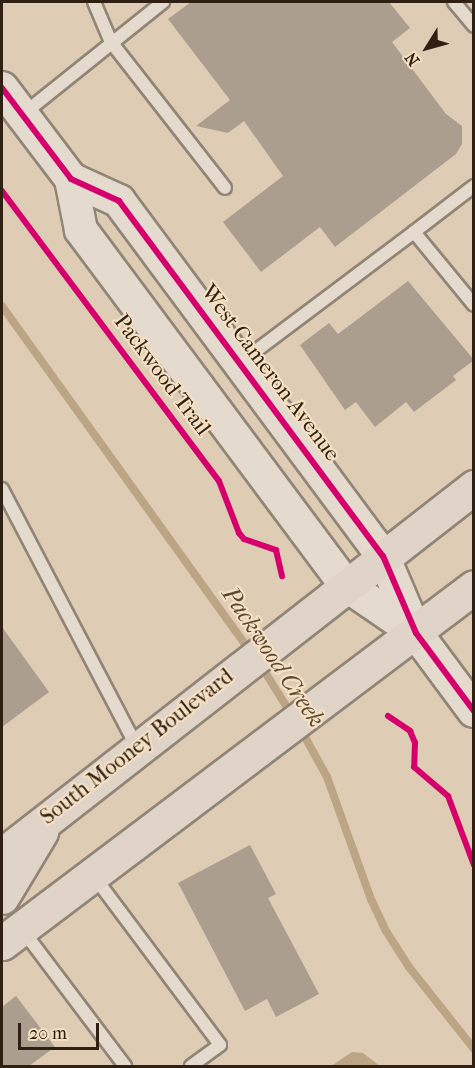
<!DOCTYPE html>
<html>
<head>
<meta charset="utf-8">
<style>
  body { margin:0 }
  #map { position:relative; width:475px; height:1068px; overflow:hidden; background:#deccb4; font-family:"IM FELL French Canon",serif }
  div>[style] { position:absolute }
  .water>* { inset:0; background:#bca585 }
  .stream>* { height:8px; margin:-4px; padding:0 4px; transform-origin:4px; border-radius:4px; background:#bca585 }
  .building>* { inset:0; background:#ab9e8e }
  .roads { filter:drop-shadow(2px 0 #918576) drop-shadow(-2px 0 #918576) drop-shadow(0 2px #918576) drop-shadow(0 -2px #918576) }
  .service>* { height:12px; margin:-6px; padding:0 6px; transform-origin:6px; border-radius:6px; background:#e4dace }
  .tertiary>* { height:32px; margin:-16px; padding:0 16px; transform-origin:16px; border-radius:16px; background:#e4dace }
  .primary>* { height:33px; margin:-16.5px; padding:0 16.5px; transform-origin:16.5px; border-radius:16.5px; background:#dfd4c7 }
  .cycleway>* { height:6px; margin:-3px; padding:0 3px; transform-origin:3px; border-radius:3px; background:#d6006c }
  span { translate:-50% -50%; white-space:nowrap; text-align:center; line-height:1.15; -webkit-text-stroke:4.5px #f5e0c3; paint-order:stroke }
  .street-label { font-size:22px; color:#2f2013 }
  .water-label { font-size:24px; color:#5b4934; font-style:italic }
  .frame { position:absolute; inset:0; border:3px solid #2f2013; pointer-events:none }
  .north { position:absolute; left:397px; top:18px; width:60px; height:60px; -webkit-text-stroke:4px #f5e0c3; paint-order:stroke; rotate:233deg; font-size:16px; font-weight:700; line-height:24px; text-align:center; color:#2f2013 }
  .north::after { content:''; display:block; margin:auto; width:21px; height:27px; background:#2f2013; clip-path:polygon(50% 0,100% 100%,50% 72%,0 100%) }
  .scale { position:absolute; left:18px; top:1023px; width:81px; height:27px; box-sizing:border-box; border:3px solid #2f2013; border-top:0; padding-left:8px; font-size:18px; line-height:21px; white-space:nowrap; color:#2f2013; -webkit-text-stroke:4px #f5e0c3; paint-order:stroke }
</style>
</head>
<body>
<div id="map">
  <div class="water">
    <div style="clip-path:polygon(352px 1052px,363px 1053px,380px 1066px,331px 1066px)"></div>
  </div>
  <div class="stream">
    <div style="left:2px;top:306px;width:428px;rotate:54.3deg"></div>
    <div style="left:260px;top:664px;width:62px;rotate:58.1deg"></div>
    <div style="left:300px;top:728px;width:56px;rotate:61.1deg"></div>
    <div style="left:327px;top:777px;width:130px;rotate:70.2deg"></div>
    <div style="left:371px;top:899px;width:35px;rotate:65deg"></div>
    <div style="left:386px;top:931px;width:43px;rotate:57.4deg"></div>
    <div style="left:409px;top:967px;width:105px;rotate:51.6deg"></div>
  </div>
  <div class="building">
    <div style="clip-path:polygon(191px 2px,389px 2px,410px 28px,392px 42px,446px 114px,462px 126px,462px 144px,456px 154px,335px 247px,320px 227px,261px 272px,223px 222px,283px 176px,244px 121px,228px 133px,196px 126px,230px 100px,168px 19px)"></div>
    <div style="clip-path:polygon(408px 281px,474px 360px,453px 376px,456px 380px,414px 412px,406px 402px,375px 427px,356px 402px,345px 410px,300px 345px,329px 323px,338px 334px)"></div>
    <div style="clip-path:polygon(2px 627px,49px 692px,2px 727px)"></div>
    <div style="clip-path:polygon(250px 845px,276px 894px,268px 898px,319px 994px,276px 1017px,267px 999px,245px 1011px,178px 883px)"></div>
    <div style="clip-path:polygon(16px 996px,55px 1047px,29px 1066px,2px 1066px,2px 1007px)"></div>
  </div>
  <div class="roads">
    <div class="service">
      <div style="left:94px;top:2px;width:43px;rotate:67deg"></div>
      <div style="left:111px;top:42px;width:185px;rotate:52deg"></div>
      <div style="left:454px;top:2px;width:31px;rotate:50deg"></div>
      <div style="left:22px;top:115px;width:181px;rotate:-38.7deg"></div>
      <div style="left:474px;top:186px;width:76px;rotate:142.5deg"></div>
      <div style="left:414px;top:232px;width:94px;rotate:50.6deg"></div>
      <div style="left:241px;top:362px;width:216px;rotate:-36.9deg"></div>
      <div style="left:2px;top:489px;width:291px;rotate:62.4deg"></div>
      <div style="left:93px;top:875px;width:212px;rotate:53.2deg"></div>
      <div style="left:220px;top:1045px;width:36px;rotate:144deg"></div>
      <div style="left:21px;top:928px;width:173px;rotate:53deg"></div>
    </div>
    <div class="tertiary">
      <div style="left:2px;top:88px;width:114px;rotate:52.8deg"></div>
      <div style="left:71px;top:179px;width:53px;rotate:24.6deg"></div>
      <div style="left:119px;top:201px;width:442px;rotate:53.4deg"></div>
      <div style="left:383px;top:556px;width:84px;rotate:66.8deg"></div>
      <div style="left:416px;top:633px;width:97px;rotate:53.4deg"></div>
      <div style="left:71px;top:179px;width:52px;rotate:78.9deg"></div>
      <div style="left:81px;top:230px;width:443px;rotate:53.3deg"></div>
      <div style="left:346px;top:585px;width:85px;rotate:34.4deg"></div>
    </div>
    <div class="primary">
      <div style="left:2px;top:855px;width:599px;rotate:-37.94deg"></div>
      <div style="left:2px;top:897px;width:76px;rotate:-59deg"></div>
      <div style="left:2px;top:943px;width:591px;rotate:-37.02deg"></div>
    </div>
  </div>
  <div class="cycleway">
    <div style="left:2px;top:88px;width:114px;rotate:52.8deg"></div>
    <div style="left:71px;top:179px;width:53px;rotate:24.6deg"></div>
    <div style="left:119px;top:201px;width:442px;rotate:53.4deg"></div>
    <div style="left:383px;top:556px;width:84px;rotate:66.8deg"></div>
    <div style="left:416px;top:633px;width:97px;rotate:53.4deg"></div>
    <div style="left:2px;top:191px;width:362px;rotate:53.2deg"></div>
    <div style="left:219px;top:481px;width:56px;rotate:69deg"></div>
    <div style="left:239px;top:533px;width:8px;rotate:50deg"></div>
    <div style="left:244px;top:539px;width:34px;rotate:19deg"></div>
    <div style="left:276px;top:550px;width:27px;rotate:77deg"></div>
    <div style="left:388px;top:716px;width:27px;rotate:34deg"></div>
    <div style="left:410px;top:731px;width:13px;rotate:67deg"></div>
    <div style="left:415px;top:743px;width:24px;rotate:92deg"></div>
    <div style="left:414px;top:767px;width:45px;rotate:40.5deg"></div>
    <div style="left:448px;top:796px;width:74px;rotate:69.4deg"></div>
  </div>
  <div class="street-label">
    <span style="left:270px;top:373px;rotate:53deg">West Cameron Avenue</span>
    <span style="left:162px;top:375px;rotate:53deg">Packwood Trail</span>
    <span style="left:137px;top:747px;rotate:-38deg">South Mooney Boulevard</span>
  </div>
  <div class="water-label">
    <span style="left:273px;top:657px;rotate:56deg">Packwood Creek</span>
  </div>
  <div class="frame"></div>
  <div class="north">N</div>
  <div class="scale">20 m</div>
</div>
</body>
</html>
